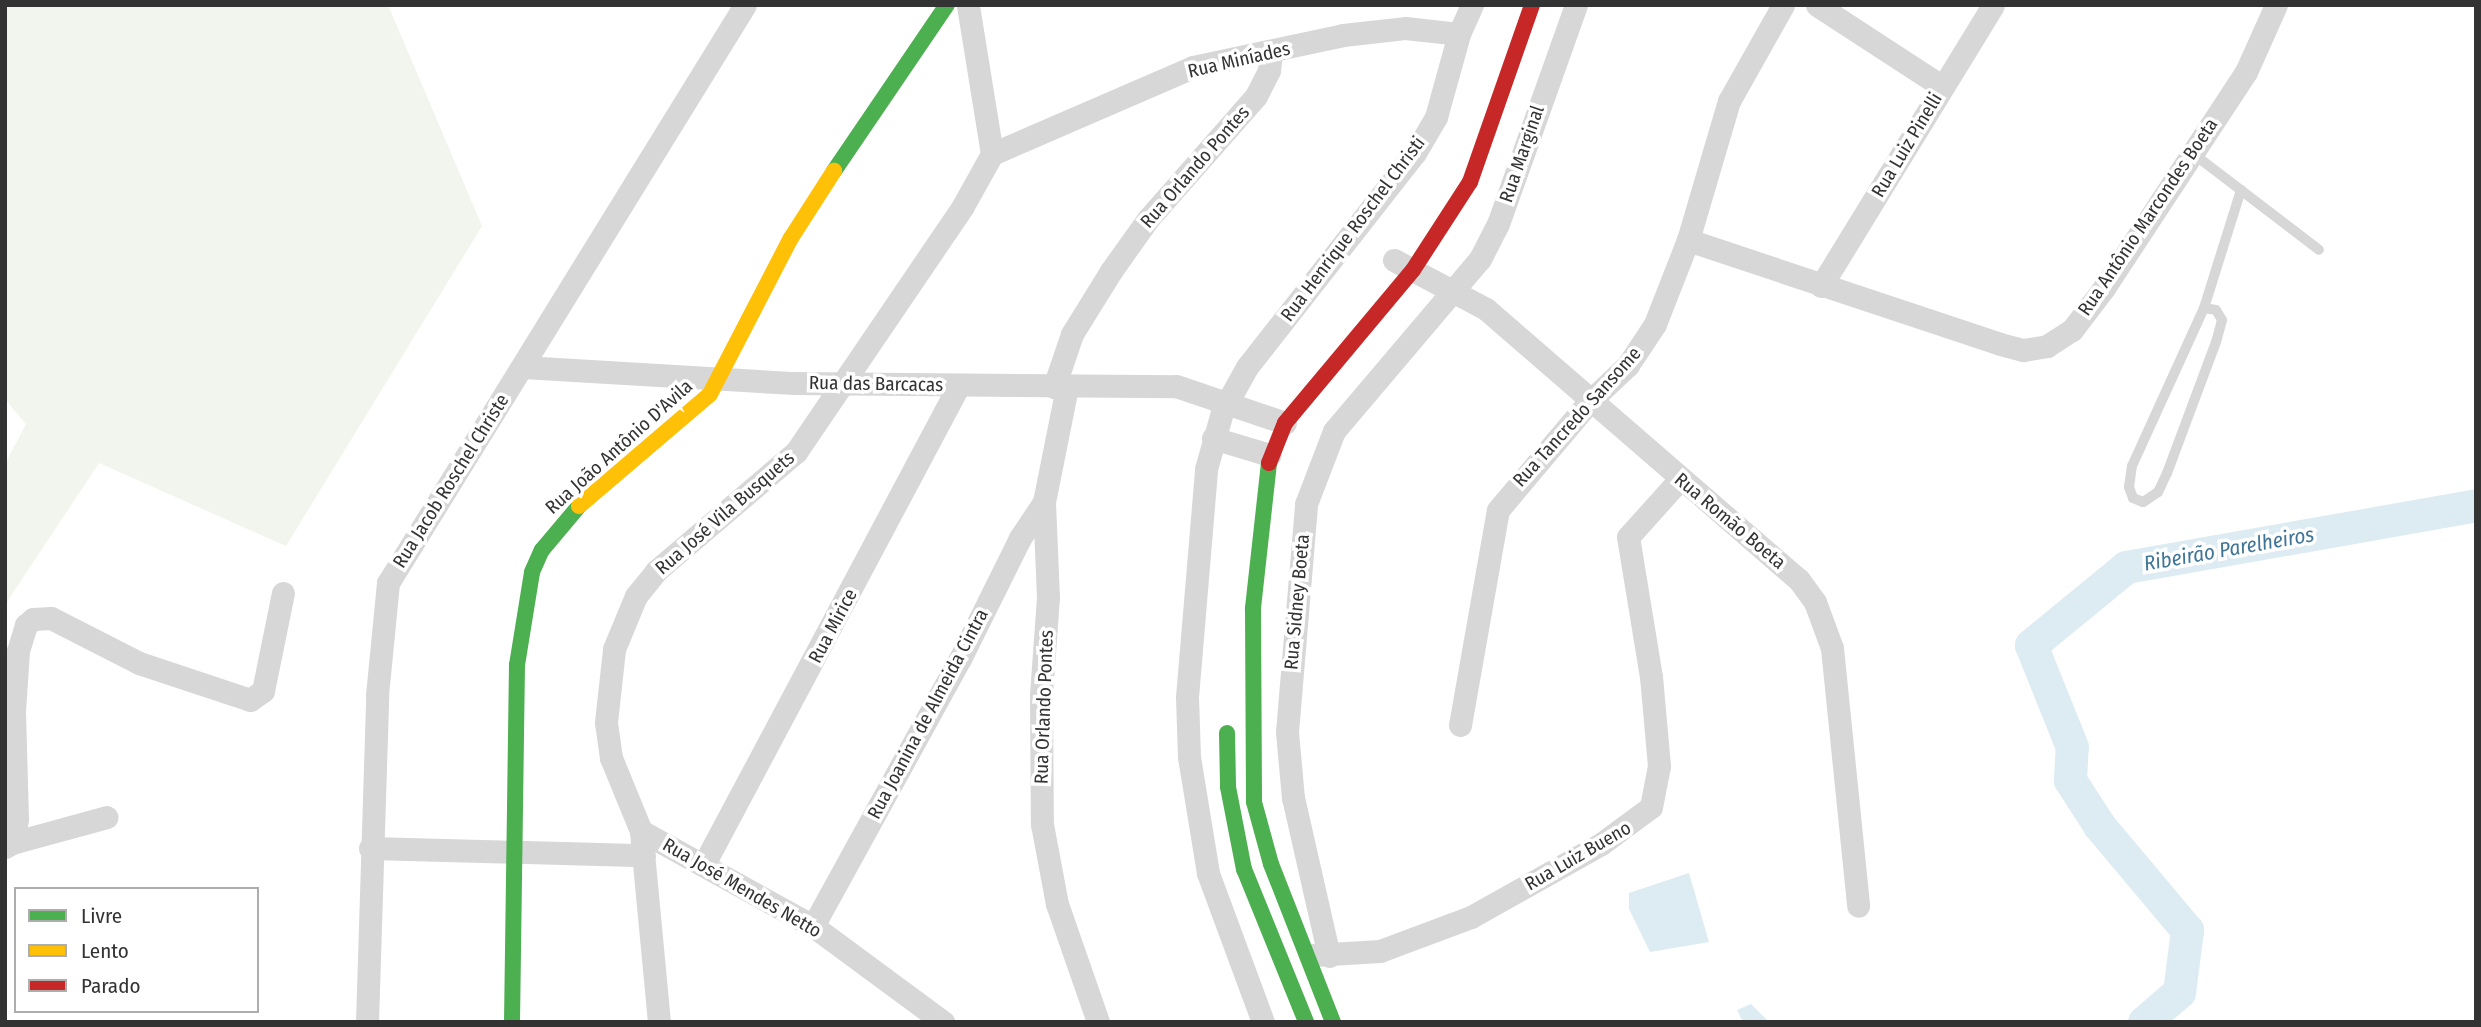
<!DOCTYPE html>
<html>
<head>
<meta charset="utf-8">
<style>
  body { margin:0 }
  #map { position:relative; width:2481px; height:1027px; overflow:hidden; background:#fff; font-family:"Fira Sans Condensed",sans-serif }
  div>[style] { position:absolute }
  .green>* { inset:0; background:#f1f5ed }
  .water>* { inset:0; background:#ddebf3 }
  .river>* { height:33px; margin:-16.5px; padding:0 16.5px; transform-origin:16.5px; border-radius:16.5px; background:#ddebf3 }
  .lane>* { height:10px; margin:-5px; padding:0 5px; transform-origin:5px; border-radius:5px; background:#d7d7d7 }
  .street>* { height:23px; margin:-11.5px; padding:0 11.5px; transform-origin:11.5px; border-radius:11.5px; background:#d7d7d7 }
  .fast>* { height:16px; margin:-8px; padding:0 8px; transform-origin:8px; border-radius:8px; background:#4caf50 }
  .slow>* { height:16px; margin:-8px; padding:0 8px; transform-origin:8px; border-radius:8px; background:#ffc107 }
  .jam>* { height:16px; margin:-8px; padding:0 8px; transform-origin:8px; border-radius:8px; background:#c62828 }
  span { translate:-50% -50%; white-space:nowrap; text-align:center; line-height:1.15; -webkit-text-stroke:7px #fff; paint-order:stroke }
  .street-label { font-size:19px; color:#333 }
  .water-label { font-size:21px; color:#3f7597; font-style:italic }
  .frame { position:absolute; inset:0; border:7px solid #333; pointer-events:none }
  .legend { position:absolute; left:14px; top:887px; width:245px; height:126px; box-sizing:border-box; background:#fff; border:2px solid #adadad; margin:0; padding:9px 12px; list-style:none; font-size:21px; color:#333 }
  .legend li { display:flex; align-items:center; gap:14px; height:35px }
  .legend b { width:35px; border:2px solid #adadad }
</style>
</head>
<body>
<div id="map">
  <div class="green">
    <div style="clip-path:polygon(5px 5px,388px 5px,482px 226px,286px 546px,99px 463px,5px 605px,5px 464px,26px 424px,5px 399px)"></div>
  </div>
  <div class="water">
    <div style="clip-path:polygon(1689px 873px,1709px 942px,1650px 952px,1629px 909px,1629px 893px)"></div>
    <div style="clip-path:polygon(1751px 1004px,1769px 1022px,1743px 1022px,1737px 1010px)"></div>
  </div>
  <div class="river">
    <div style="left:2144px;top:1022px;width:46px;rotate:-40.6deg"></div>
    <div style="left:2179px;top:992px;width:63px;rotate:-82.6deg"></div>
    <div style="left:2187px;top:930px;width:137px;rotate:-130deg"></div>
    <div style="left:2099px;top:825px;width:54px;rotate:-122.8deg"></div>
    <div style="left:2070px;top:780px;width:33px;rotate:-87deg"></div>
    <div style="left:2072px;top:747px;width:110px;rotate:-111.9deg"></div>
    <div style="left:2031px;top:645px;width:123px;rotate:-39.4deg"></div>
    <div style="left:2126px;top:567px;width:355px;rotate:-10deg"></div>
  </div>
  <div class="lane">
    <div style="left:2191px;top:152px;width:161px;rotate:37.4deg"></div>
    <div style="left:2204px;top:308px;width:12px;rotate:9deg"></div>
    <div style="left:2216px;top:310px;width:12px;rotate:59deg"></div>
    <div style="left:2222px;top:320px;width:23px;rotate:105deg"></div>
    <div style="left:2216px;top:342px;width:140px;rotate:110.5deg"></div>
    <div style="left:2167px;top:473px;width:21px;rotate:115deg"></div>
    <div style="left:2158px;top:492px;width:18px;rotate:146deg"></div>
    <div style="left:2143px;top:502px;width:11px;rotate:-158deg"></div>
    <div style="left:2133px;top:498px;width:12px;rotate:-110deg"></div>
    <div style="left:2129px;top:487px;width:21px;rotate:-82deg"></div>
    <div style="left:2132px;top:466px;width:174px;rotate:-65.5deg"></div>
    <div style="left:2204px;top:308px;width:124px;rotate:-72.6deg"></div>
  </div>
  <div class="street">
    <div style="left:1817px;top:5px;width:150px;rotate:33.1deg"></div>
    <div style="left:992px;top:154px;width:219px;rotate:-23.4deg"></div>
    <div style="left:1193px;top:67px;width:153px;rotate:-12deg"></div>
    <div style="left:1343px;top:35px;width:62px;rotate:-6.4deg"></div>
    <div style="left:1405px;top:28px;width:54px;rotate:6.3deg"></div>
    <div style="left:1688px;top:240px;width:329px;rotate:18.4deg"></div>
    <div style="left:2000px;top:344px;width:24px;rotate:15deg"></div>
    <div style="left:2023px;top:350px;width:24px;rotate:-9deg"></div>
    <div style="left:2047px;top:346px;width:30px;rotate:-33deg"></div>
    <div style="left:2072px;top:330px;width:53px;rotate:-52.7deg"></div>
    <div style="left:2104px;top:288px;width:258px;rotate:-56.7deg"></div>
    <div style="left:2246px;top:72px;width:73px;rotate:-65.9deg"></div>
    <div style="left:1394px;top:260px;width:104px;rotate:28deg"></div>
    <div style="left:1486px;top:309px;width:414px;rotate:40.9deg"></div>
    <div style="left:1799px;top:580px;width:27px;rotate:54deg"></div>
    <div style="left:1815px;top:602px;width:49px;rotate:69.7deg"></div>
    <div style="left:1832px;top:648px;width:259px;rotate:84.2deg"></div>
    <div style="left:1821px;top:286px;width:329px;rotate:-58.5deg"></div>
    <div style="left:523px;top:367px;width:272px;rotate:3.4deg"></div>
    <div style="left:795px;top:383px;width:381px;rotate:0.5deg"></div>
    <div style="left:1176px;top:386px;width:115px;rotate:18.7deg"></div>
    <div style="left:1054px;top:387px;width:56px;rotate:-71.2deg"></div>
    <div style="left:1072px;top:334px;width:74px;rotate:-58.2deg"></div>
    <div style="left:1111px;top:271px;width:64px;rotate:-54.6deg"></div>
    <div style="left:1148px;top:219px;width:164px;rotate:-48.7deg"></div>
    <div style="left:1256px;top:96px;width:29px;rotate:-63deg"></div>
    <div style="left:1269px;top:70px;width:17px;rotate:-83deg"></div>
    <div style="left:1067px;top:387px;width:117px;rotate:101.3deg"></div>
    <div style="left:1044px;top:502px;width:95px;rotate:87.6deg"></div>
    <div style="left:1048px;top:597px;width:98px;rotate:94.1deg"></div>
    <div style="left:1041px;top:695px;width:129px;rotate:89.6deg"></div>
    <div style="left:1042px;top:824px;width:81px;rotate:79.4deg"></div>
    <div style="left:1057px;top:904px;width:125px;rotate:70.8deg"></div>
    <div style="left:1213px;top:438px;width:59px;rotate:16.6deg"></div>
    <div style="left:1460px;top:725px;width:218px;rotate:-80deg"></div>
    <div style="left:1498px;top:510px;width:141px;rotate:-49.9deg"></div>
    <div style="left:1589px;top:402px;width:54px;rotate:-43.5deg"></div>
    <div style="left:1628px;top:365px;width:49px;rotate:-56.6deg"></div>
    <div style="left:1655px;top:324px;width:90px;rotate:-68.6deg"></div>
    <div style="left:1688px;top:240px;width:145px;rotate:-73.6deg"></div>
    <div style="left:1729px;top:101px;width:110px;rotate:-60.6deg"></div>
    <div style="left:641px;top:831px;width:196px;rotate:28.9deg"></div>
    <div style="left:813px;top:926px;width:162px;rotate:36.4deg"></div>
    <div style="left:12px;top:843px;width:98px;rotate:-15.3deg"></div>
    <div style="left:5px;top:847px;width:8px;rotate:-30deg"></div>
    <div style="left:12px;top:843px;width:25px;rotate:-78deg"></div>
    <div style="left:17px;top:819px;width:108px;rotate:-91.6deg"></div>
    <div style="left:14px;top:711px;width:60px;rotate:-86.2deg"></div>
    <div style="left:18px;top:651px;width:27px;rotate:-73deg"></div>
    <div style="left:26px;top:625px;width:9px;rotate:-41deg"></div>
    <div style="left:33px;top:619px;width:18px;rotate:-3deg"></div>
    <div style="left:51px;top:618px;width:99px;rotate:27.1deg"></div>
    <div style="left:139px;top:663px;width:117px;rotate:18.4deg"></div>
    <div style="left:250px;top:700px;width:16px;rotate:-35deg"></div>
    <div style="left:263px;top:691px;width:100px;rotate:-78.5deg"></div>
    <div style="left:370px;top:848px;width:274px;rotate:1.5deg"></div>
    <div style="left:704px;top:864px;width:543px;rotate:-61.97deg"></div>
    <div style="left:813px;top:926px;width:305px;rotate:-61.2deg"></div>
    <div style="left:960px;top:659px;width:135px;rotate:-63.6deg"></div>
    <div style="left:1020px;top:538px;width:43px;rotate:-56.3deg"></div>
    <div style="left:1313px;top:955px;width:67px;rotate:-3.4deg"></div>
    <div style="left:1380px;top:951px;width:97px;rotate:-20.5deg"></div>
    <div style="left:1471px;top:917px;width:149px;rotate:-29.3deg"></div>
    <div style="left:1601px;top:844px;width:62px;rotate:-36.5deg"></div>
    <div style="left:1651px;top:807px;width:42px;rotate:-79deg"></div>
    <div style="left:1659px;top:766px;width:89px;rotate:-95.1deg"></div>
    <div style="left:1651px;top:677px;width:142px;rotate:-99.3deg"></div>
    <div style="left:1628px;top:537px;width:78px;rotate:-48.1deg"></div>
    <div style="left:1329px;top:956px;width:162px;rotate:-102.8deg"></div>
    <div style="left:1293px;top:798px;width:66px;rotate:-95.2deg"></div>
    <div style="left:1287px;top:732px;width:229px;rotate:-85.2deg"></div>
    <div style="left:1306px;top:504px;width:78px;rotate:-69deg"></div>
    <div style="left:1334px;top:431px;width:226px;rotate:-49.7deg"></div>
    <div style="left:1480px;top:259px;width:39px;rotate:-63deg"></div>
    <div style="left:1498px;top:224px;width:232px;rotate:-70.4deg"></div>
    <div style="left:367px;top:1022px;width:327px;rotate:-88.2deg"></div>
    <div style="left:377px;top:695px;width:113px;rotate:-84.4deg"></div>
    <div style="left:388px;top:583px;width:679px;rotate:-58.3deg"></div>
    <div style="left:659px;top:1022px;width:192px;rotate:-95.4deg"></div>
    <div style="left:641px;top:831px;width:79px;rotate:-112.3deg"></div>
    <div style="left:611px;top:758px;width:36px;rotate:-98deg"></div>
    <div style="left:606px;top:722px;width:73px;rotate:-83.7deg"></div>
    <div style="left:614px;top:649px;width:57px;rotate:-67.5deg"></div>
    <div style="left:636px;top:596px;width:32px;rotate:-51deg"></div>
    <div style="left:656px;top:571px;width:184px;rotate:-40.4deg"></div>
    <div style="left:796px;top:452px;width:297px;rotate:-55.8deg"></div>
    <div style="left:963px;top:206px;width:60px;rotate:-60.9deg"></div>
    <div style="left:992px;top:154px;width:151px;rotate:-99.2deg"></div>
    <div style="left:1263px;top:1022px;width:159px;rotate:-110.3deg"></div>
    <div style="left:1208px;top:873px;width:118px;rotate:-99.3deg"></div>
    <div style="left:1189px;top:757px;width:60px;rotate:-91.9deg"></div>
    <div style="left:1187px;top:697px;width:229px;rotate:-85.2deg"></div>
    <div style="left:1206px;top:469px;width:59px;rotate:-74.3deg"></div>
    <div style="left:1222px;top:412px;width:51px;rotate:-60.9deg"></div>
    <div style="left:1247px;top:367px;width:272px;rotate:-51.9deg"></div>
    <div style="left:1415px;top:153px;width:42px;rotate:-59.7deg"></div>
    <div style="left:1436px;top:117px;width:86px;rotate:-74.5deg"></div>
    <div style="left:1459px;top:34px;width:32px;rotate:-66deg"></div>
  </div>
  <div class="fast">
    <div style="left:834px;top:171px;width:201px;rotate:-55.8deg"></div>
    <div style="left:1269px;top:463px;width:147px;rotate:96.3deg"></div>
    <div style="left:1253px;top:609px;width:193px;rotate:89.7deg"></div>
    <div style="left:1254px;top:802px;width:64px;rotate:74.7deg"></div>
    <div style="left:1271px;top:864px;width:170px;rotate:68.6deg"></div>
    <div style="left:1227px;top:733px;width:54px;rotate:88.9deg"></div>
    <div style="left:1228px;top:787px;width:84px;rotate:79deg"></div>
    <div style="left:1244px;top:869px;width:165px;rotate:67.9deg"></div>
    <div style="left:512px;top:1022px;width:357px;rotate:-89.2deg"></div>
    <div style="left:517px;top:665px;width:94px;rotate:-80.8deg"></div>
    <div style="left:532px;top:572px;width:24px;rotate:-66deg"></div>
    <div style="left:542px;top:550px;width:57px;rotate:-49.9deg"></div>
  </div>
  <div class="slow">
    <div style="left:579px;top:506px;width:172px;rotate:-40.5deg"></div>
    <div style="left:710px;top:394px;width:176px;rotate:-62.6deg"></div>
    <div style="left:791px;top:238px;width:80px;rotate:-57.3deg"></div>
  </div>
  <div class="jam">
    <div style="left:1269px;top:463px;width:43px;rotate:-68.2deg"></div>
    <div style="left:1285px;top:423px;width:199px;rotate:-50.1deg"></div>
    <div style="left:1413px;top:270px;width:105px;rotate:-57.1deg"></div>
    <div style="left:1470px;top:182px;width:188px;rotate:-70.7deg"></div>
  </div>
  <div class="street-label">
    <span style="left:1239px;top:60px;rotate:-13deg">Rua Miníades</span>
    <span style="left:1907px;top:145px;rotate:-59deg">Rua Luiz Pinelli</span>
    <span style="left:1522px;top:154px;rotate:-71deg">Rua Marginal</span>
    <span style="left:1195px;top:167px;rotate:-49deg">Rua Orlando Pontes</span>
    <span style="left:2148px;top:217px;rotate:-56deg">Rua Antônio Marcondes Boeta</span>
    <span style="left:1353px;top:229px;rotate:-53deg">Rua Henrique Roschel Christi</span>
    <span style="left:876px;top:384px;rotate:1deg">Rua das Barcacas</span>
    <span style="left:1577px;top:417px;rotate:-48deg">Rua Tancredo Sansome</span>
    <span style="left:619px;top:447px;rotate:-42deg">Rua João Antônio D'Avila</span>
    <span style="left:451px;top:481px;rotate:-58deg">Rua Jacob Roschel Christe</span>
    <span style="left:725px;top:513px;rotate:-41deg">Rua José Vila Busquets</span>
    <span style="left:1730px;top:521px;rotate:40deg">Rua Romão Boeta</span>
    <span style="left:1297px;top:602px;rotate:-85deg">Rua Sidney Boeta</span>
    <span style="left:833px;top:626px;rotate:-62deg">Rua Mirice</span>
    <span style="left:1044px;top:707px;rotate:-88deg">Rua Orlando Pontes</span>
    <span style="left:928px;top:714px;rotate:-62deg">Rua Joanina de Almeida Cintra</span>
    <span style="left:1578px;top:856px;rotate:-30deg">Rua Luiz Bueno</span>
    <span style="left:742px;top:888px;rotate:30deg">Rua José Mendes Netto</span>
  </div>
  <div class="water-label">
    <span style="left:2229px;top:549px;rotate:-10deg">Ribeirão Parelheiros</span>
  </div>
  <div class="frame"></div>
  <ul class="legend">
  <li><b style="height:9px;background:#4caf50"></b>Livre</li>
  <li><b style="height:9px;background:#ffc107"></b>Lento</li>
  <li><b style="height:9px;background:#c62828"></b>Parado</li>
  </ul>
</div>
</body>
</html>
